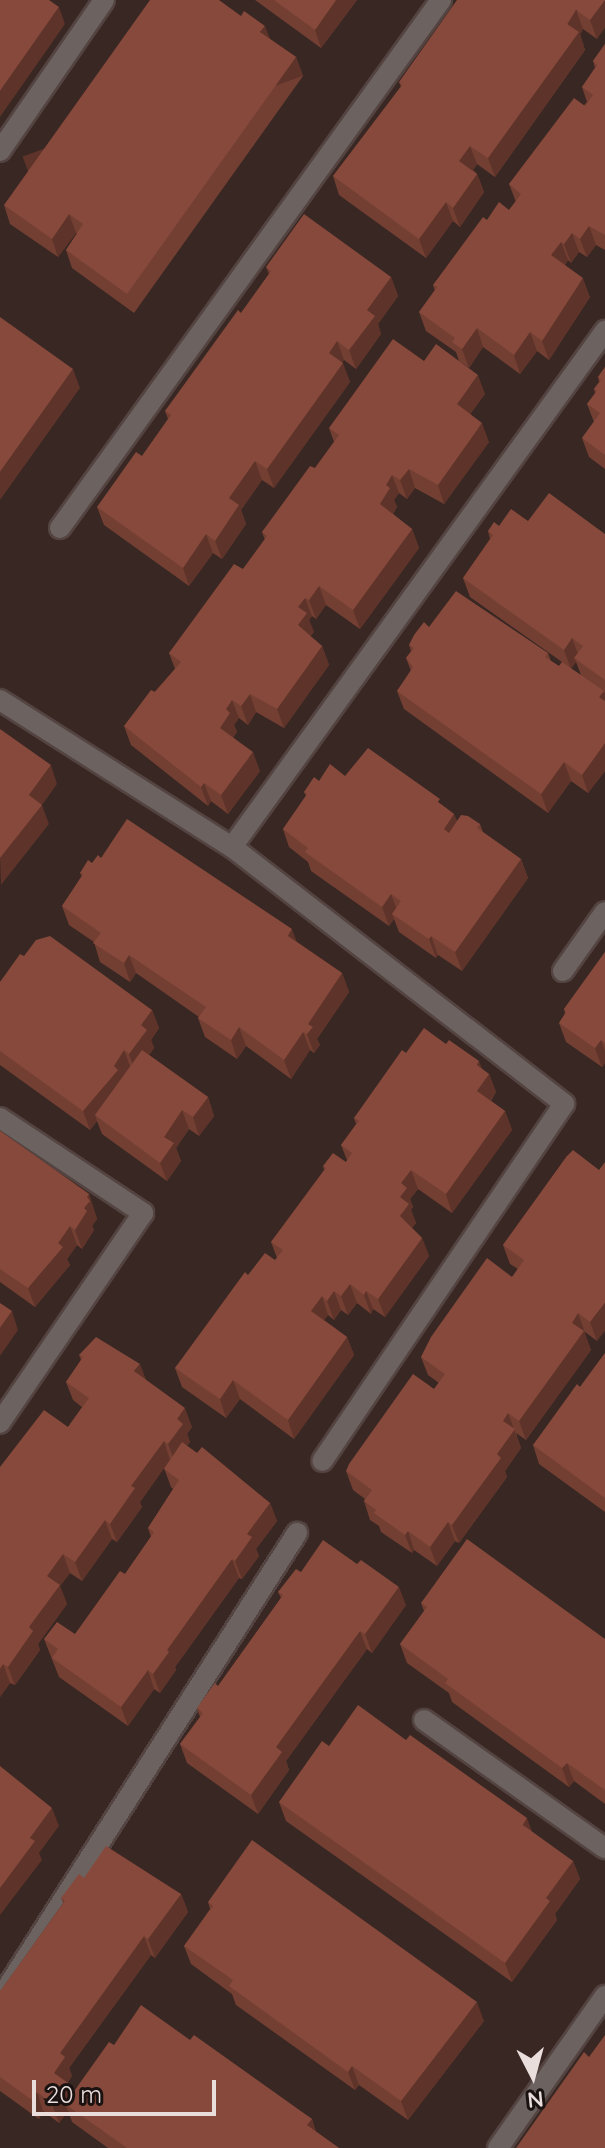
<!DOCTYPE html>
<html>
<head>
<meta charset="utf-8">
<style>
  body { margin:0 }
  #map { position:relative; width:605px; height:2148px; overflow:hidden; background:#382723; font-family:Quicksand,sans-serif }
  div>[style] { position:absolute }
  .roads { filter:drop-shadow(2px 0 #544441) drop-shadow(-2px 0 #544441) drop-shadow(0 2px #544441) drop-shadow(0 -2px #544441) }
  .lane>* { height:20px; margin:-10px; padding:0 10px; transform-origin:10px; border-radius:10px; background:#6c6361 }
  .wall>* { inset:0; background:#733f33 }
  .shaded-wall>* { inset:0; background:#5e3329; transform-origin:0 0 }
  .building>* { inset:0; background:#86493b }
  span { translate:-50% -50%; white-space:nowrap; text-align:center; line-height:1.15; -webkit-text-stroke:6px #1a1210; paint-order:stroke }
  .north { position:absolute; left:493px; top:2036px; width:80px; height:80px; -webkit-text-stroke:6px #1a1210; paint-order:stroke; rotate:174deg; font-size:22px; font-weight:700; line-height:32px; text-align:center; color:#eadedc }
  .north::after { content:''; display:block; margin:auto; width:28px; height:36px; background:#eadedc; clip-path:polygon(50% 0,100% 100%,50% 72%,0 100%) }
  .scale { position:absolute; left:32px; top:2080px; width:184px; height:36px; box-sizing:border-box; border:4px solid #eadedc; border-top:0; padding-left:10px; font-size:24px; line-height:28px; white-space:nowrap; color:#eadedc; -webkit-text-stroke:6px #1a1210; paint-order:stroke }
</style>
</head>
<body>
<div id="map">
  <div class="roads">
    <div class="lane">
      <div style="left:0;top:151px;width:183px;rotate:-55.4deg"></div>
      <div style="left:60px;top:528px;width:651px;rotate:-54.19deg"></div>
      <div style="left:0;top:700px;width:275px;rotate:32.4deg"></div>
      <div style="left:232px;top:847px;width:420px;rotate:37.7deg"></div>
      <div style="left:564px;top:1104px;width:431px;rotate:124.1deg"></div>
      <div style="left:232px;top:847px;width:637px;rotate:-54.14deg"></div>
      <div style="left:563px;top:971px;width:72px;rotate:-54.6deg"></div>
      <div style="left:0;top:1118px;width:172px;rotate:33.6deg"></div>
      <div style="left:143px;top:1213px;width:254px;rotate:124.3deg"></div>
      <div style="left:424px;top:1720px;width:222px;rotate:35.3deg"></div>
      <div style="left:0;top:1999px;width:553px;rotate:-57.49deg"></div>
      <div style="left:498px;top:2148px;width:186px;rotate:-54.9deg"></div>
    </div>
  </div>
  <div class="wall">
    <div style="clip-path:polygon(255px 0,357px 0,321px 48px)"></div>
    <div style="clip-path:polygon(605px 0,597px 39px,583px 29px,580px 34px,585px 50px,495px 177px,477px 164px,473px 170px,477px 174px,484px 192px,460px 227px,453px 221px,426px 258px,339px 195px,333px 176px,401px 87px,399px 82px)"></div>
    <div style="clip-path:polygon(270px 39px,296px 57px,303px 76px,134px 313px,72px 268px,66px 250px,77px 234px,76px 233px,58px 257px,10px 224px,4px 205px)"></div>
    <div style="clip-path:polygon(605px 44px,605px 250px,596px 245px,587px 257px,579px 252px,571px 263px,568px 260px,565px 265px,590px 297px,549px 360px,537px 351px,520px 374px,483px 347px,469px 368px,459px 361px,456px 352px,426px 331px,419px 312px,435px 291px,433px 285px,487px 220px,509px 210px,516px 202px,509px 184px,587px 102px,582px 87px,595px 68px,593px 61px)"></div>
    <div style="clip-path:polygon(266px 267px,391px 277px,398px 296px,378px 324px,381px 334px,356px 369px,344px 360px,342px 362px,350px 382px,274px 488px,262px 480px,241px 510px,246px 524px,222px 559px,213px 553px,189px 586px,104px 525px,97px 507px,142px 456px,168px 419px,165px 411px,241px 313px,269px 274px)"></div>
    <div style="clip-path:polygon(424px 361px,485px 394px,470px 414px,489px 442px,444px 504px,415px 488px,407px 499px,399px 493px,394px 500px,397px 507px,393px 514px,412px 529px,419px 548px,360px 629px,326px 605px,316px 619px,312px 616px,309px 620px,314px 632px,310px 636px,322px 646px,329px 665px,284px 728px,256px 712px,248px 725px,239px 718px,234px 725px,237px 732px,233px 737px,260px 771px,228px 814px,211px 801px,208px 806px,131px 745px,124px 726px,175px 669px,169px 653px,243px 569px,265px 540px,262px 532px,315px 468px,334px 442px,329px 428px)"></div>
    <div style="clip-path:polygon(605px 367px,605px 469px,589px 457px,582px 438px,594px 422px,587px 404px,595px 393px,594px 389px,599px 382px,598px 377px)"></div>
    <div style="clip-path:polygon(evenodd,528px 521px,605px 534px,605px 771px,588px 793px,571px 781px,548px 813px,404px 709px,397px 691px,411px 671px,406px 658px,411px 651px,409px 645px,429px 627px,548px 653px,551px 661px,559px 666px,562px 662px,470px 597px,463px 578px,490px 539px,488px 531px,499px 526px,528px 521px,576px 662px,581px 675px,571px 669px,576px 662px)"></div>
    <div style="clip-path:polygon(345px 776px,442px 805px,454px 814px,457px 821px,480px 824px,483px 832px,521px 859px,528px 878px,462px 971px,438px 955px,436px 958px,399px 932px,394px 919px,389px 926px,311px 871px,308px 862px,289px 847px,283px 829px,306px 796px,304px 792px,319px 781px)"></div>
    <div style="clip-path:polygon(101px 858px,297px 942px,342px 973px,349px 992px,317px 1039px,320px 1045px,314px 1053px,310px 1050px,291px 1079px,246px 1046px,237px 1059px,205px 1037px,198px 1018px,199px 1017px,136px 973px,130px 982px,100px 962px,94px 942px,69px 925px,62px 906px,82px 877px,80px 873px)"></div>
    <div style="clip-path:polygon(605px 952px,605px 1063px,602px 1067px,566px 1042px,559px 1023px,565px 1014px,564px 1009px)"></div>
    <div style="clip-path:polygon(24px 956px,152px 1010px,159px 1028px,151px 1040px,154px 1048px,149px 1055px,208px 1097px,214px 1116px,199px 1136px,189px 1129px,176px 1148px,181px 1161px,167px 1181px,102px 1134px,97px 1121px,90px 1130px,0 1065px,0 982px)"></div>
    <div style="clip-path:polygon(446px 1044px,489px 1074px,496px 1092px,491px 1101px,505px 1111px,512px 1130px,452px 1213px,418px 1189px,410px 1199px,413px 1207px,411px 1210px,416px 1223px,412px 1228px,422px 1238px,429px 1256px,385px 1317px,373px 1309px,371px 1314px,357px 1303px,348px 1315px,341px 1310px,334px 1320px,328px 1315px,324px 1320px,347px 1337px,354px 1355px,294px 1439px,240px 1399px,226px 1418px,182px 1387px,175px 1368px,248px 1275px,275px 1260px,277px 1258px,271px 1242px,324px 1170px,323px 1166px,346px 1162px,347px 1160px,341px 1145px,356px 1124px,354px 1118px,406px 1053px)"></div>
    <div style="clip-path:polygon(0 1131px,89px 1194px,97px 1219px,92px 1226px,94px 1230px,82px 1249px,77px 1245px,67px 1259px,70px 1265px,35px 1307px,0 1282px)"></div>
    <div style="clip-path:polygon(567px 1156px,597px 1341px,585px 1332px,584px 1333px,591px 1350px,526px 1440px,516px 1433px,521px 1448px,505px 1471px,507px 1477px,459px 1543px,455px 1541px,437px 1566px,414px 1550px,412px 1553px,381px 1532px,379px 1526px,370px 1520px,364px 1501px,365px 1499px,353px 1490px,346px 1471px,434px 1389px,439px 1383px,428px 1375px,421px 1357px,512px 1277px,518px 1269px,510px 1264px,503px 1245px)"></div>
    <div style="clip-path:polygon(605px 1353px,605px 1512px,539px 1464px,533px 1445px,580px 1387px)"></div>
    <div style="clip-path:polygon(79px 1355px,146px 1380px,192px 1427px,187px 1434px,190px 1442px,187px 1446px,270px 1503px,277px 1521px,256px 1549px,259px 1556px,242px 1579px,239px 1578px,175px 1667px,176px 1670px,160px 1693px,154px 1689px,128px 1726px,59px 1677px,44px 1639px,75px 1634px,125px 1574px,151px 1537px,148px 1528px,173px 1489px,171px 1487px,164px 1468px,140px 1502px,142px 1507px,117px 1542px,112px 1539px,82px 1581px,70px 1573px,60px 1586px,67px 1604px,38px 1644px,40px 1650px,15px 1685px,10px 1683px,0 1697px,0 1467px,68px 1427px,82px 1407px,73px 1400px,66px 1382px,81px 1360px)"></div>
    <div style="clip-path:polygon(301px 1572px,406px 1605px,372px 1653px,367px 1649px,286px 1761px,289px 1770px,258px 1814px,187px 1763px,180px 1744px,200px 1717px,197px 1708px,218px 1686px,281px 1598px,278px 1592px)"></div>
    <div style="clip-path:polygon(421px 1603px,605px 1639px,605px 1804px,574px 1781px,569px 1787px,452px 1702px,449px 1693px,407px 1663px,400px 1644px,424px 1611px)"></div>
    <div style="clip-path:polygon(329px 1746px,573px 1861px,580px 1879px,555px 1914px,557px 1920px,512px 1982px,286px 1821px,279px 1802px)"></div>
    <div style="clip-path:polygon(84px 1878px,181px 1894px,188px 1912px,155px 1958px,151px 1955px,69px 2068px,72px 2076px,68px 2082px,72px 2094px,114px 2045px,190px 2040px,312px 2119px,316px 2132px,339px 2148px,108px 2148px,72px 2122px,68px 2111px,59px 2123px,43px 2111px,39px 2119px,0 2091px,0 1990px,1px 1990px,63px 1903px,61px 1898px)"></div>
    <div style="clip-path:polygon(208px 1902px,484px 2021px,408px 2120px,359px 2085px,355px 2090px,236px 2005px,232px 1994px,191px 1964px,184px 1946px,210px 1909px)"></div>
  </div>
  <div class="shaded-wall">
    <div style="clip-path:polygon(336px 0,357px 0,321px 48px,315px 30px)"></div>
    <div style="clip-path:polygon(605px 0,605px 28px,597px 39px,590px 20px)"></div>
    <div style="clip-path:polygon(59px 7px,65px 24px,0 117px,0 91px)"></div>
    <div style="clip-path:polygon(576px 10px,583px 29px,580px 34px,585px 50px,495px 177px,488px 158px)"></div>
    <div style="clip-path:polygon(265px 26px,272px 44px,260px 32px)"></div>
    <div style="left:296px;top:57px;width:20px;height:291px;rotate:70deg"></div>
    <div style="clip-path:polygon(470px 146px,477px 164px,466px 180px,459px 161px)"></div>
    <div style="clip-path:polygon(477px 174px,484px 192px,460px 227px,453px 208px)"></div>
    <div style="clip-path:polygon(446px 202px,453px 221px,426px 258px,419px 239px)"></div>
    <div style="clip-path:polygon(69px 214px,76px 233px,58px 257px,52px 239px)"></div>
    <div style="clip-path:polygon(589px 226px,596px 245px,587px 257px,580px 239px)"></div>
    <div style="clip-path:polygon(572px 233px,579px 252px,571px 263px,564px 244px)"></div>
    <div style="clip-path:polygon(561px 242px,568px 260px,558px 274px,551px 255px)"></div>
    <div style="clip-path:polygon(391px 277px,398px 296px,378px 324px,381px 334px,356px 369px,349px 350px,367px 310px)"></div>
    <div style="clip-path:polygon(583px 278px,590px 297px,549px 360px,542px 341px)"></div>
    <div style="clip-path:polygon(477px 328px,483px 347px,469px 368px,462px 349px)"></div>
    <div style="clip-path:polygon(530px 332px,537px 351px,520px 374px,514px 355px)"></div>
    <div style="clip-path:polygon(337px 341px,344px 360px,336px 372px,329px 353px)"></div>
    <div style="clip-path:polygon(343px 363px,350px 382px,274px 488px,267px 469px)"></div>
    <div style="clip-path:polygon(73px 369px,80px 388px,0 500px,0 472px)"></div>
    <div style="clip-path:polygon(478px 375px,485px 394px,464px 423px,457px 404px)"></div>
    <div style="clip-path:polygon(482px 423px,489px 442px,444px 504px,438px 485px)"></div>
    <div style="clip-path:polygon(255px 461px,262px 480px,241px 510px,246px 524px,222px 559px,215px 541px,229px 498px)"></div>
    <div style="clip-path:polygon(409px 469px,415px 488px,407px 499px,400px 480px)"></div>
    <div style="clip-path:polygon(392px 475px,399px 493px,394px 500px,397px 507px,387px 522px,380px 504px,386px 485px)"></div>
    <div style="clip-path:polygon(412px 529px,419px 548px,360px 629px,353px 610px)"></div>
    <div style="clip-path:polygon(206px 534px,213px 553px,189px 586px,183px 568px)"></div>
    <div style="clip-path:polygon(319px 586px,326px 605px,316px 619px,309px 600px)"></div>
    <div style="clip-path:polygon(305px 598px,312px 616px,309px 620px,314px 632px,305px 644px,298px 625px,298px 607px)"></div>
    <div style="clip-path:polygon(572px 638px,579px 657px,574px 658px,576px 662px,571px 669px,564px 650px)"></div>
    <div style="clip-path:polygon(322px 646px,329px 665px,284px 728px,277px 709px)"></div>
    <div style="clip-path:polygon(604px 691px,605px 696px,605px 714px,599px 697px)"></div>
    <div style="clip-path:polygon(250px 694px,256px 712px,248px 725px,241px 706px)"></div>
    <div style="clip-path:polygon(232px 700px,239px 718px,234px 725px,237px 732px,227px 746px,220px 728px,226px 709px)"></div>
    <div style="clip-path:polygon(605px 743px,605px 771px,588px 793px,582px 775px)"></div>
    <div style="clip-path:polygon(253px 752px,260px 771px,228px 814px,221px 795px)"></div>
    <div style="clip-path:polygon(564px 762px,571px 781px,548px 813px,541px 794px)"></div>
    <div style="clip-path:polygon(51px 765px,57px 784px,42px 805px,49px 824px,1px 885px,0 858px,29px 795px)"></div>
    <div style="clip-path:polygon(204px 783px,211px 801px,208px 806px,201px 787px)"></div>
    <div style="clip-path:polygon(454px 814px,461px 832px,451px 848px,444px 829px)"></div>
    <div style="clip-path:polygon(521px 859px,528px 878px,462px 971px,455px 952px)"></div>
    <div style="clip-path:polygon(391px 894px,398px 913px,392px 914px,394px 919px,389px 926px,382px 907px)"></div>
    <div style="clip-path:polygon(292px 929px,299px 948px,288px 936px)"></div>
    <div style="clip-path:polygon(431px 936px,438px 955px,436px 958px,429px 939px)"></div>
    <div style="clip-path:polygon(129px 955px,136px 973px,130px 982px,124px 963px)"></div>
    <div style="clip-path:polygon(342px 973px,349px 992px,317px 1039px,320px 1045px,314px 1053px,307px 1034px,308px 1024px)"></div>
    <div style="clip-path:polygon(152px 1010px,159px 1028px,151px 1040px,154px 1048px,136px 1073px,129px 1054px,141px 1025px)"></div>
    <div style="clip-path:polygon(239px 1027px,246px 1046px,237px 1059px,231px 1040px)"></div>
    <div style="clip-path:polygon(303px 1032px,310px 1050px,291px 1079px,284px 1060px)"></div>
    <div style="clip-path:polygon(601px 1040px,605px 1051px,605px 1063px,602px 1067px,595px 1048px)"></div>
    <div style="clip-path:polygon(124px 1050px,131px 1069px,95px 1115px,97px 1121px,90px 1130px,83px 1111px)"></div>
    <div style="clip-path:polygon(479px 1061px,486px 1079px,489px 1074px,496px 1092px,484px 1110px,477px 1091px,477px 1065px)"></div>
    <div style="clip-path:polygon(208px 1097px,214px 1116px,199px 1136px,193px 1117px)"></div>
    <div style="clip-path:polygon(182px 1110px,189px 1129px,176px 1148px,181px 1161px,167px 1181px,160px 1163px,164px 1137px)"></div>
    <div style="clip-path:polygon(505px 1111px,512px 1130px,452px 1213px,446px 1194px)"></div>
    <div style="clip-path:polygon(411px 1170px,418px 1189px,410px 1199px,413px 1207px,411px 1210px,416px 1223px,407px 1235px,400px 1216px,400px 1197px,401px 1183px)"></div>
    <div style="clip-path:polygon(89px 1194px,97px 1219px,92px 1226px,94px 1230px,82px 1249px,75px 1230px,84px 1208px,87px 1197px)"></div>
    <div style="clip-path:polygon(70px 1226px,77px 1245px,67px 1259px,70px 1265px,35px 1307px,28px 1288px)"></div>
    <div style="clip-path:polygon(422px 1238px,429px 1256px,385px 1317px,378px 1299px)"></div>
    <div style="clip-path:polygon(350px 1284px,357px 1303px,348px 1315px,341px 1296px)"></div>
    <div style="clip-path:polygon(334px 1291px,341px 1310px,334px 1320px,327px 1301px)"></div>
    <div style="clip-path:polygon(366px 1291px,373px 1309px,371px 1314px,364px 1295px)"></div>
    <div style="clip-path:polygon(322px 1296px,328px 1315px,318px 1329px,311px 1311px)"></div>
    <div style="clip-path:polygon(605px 1303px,605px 1331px,597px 1341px,590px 1322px)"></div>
    <div style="clip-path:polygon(12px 1311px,18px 1330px,0 1356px,0 1328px)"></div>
    <div style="clip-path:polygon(578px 1313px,591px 1350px,526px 1440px,519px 1421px,572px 1323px)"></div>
    <div style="clip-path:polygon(347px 1337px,354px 1355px,294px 1439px,288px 1420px)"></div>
    <div style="clip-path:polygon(140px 1364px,147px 1382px,134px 1371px)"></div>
    <div style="clip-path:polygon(233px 1380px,240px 1399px,226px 1418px,220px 1399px)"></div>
    <div style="clip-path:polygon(185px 1408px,192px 1427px,187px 1434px,190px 1442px,175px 1462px,168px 1444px,177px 1419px)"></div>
    <div style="clip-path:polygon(508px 1413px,521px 1448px,505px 1471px,507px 1477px,459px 1543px,452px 1525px,497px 1454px,503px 1421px)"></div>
    <div style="clip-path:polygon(164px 1441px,170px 1460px,140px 1502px,142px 1507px,117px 1542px,110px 1524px,131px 1486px)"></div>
    <div style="clip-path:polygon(270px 1503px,277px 1521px,256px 1549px,259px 1556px,242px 1579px,235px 1561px,247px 1534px)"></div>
    <div style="clip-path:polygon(105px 1520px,112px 1539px,82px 1581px,75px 1562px)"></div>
    <div style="clip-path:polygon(448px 1522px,455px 1541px,437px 1566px,430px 1547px)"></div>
    <div style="clip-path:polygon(408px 1531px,414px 1550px,412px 1553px,405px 1535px)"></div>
    <div style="clip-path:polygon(63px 1554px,70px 1573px,60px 1586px,67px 1604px,38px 1644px,40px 1650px,15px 1685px,8px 1667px,29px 1627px,47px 1576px)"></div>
    <div style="clip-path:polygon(232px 1559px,239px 1578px,175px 1667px,176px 1670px,160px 1693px,153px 1674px,167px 1650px)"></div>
    <div style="clip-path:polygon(399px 1587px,406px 1605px,372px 1653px,365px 1634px)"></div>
    <div style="clip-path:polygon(360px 1631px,367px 1649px,286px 1761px,289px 1770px,258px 1814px,251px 1795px,276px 1747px)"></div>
    <div style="clip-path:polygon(3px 1664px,10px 1683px,0 1697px,0 1669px)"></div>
    <div style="clip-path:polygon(148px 1670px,154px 1689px,128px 1726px,121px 1707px)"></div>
    <div style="clip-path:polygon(567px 1763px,574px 1781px,569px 1787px,562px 1768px)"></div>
    <div style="clip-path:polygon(52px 1808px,59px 1826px,39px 1853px,42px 1860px,0 1915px,0 1888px,30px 1838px)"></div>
    <div style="clip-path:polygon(527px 1818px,534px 1837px,523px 1825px)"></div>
    <div style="clip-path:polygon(573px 1861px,580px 1879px,555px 1914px,557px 1920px,512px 1982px,505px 1963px,546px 1898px)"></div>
    <div style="clip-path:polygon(181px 1894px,188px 1912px,155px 1958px,148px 1939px)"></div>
    <div style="clip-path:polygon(144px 1936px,151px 1955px,69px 2068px,72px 2076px,61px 2092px,54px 2073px,60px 2053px)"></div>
    <div style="clip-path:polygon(477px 2002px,484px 2021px,408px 2120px,401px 2101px)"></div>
    <div style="clip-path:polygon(352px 2066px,359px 2085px,355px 2090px,348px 2072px)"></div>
    <div style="clip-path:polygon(68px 2083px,75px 2102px,65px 2104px,68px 2111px,59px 2123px,52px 2104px)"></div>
    <div style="clip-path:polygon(37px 2092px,43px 2111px,39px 2119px,32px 2100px)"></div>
    <div style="clip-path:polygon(312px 2119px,318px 2137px,307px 2125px)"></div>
  </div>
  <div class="building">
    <div style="clip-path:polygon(0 0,49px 0,59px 7px,0 91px)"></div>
    <div style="clip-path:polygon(150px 0,219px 0,241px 16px,244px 11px,265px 26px,260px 32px,296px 57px,127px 294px,66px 250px,83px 224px,69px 214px,52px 239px,4px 205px)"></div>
    <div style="clip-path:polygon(274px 0,336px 0,315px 30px)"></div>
    <div style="clip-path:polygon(457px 0,605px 0,590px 20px,576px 10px,567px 24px,579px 32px,488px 158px,470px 146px,459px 161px,477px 174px,453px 208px,446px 202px,419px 239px,333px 176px,402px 85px,399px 82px)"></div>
    <div style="clip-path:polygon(605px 44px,605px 235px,589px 226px,580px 239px,572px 233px,564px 244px,561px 242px,551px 255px,583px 278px,542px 341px,530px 332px,514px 355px,477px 328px,462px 349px,452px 342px,455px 338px,419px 312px,437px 287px,433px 285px,483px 217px,487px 220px,499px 202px,509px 210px,521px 194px,509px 184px,574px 98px,585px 106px,593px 95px,582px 87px,597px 65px,593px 61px)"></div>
    <div style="clip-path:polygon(304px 214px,391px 277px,367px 310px,375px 316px,349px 350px,337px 341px,329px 353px,343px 363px,267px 469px,255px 461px,229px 498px,239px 505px,215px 541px,206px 534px,183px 568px,97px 507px,136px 452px,142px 456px,171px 415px,165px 411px,238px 310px,241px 313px,271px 271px,266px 267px)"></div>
    <div style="clip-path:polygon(0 317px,73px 369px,0 472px)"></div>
    <div style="clip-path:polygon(393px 339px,424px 361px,436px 344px,478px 375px,457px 404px,482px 423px,438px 485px,409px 469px,400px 480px,392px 475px,386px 485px,390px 488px,380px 504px,412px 529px,353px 610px,319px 586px,309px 600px,305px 598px,298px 607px,307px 613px,298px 625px,322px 646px,277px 709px,250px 694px,241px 706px,232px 700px,226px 709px,230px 713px,220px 728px,253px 752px,221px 795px,204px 783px,201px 787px,124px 726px,151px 690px,155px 692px,181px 662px,169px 653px,234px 564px,243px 569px,267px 536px,262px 532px,310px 466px,315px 468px,339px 435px,329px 428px)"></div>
    <div style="clip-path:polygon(605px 367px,605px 455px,582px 438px,600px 413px,587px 404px,597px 391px,594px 389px,601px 380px,598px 377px)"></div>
    <div style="clip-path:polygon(549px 493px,605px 534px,605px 680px,574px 658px,583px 646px,572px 638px,564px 650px,463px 578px,493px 535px,488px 531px,494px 522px,499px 526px,511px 509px,528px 521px)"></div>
    <div style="clip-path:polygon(456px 591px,548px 653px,545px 657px,559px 666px,562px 662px,604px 691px,599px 697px,605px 701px,605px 743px,582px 775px,564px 762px,541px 794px,397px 691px,413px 667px,406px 658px,414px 648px,409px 645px,414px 635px,424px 622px,429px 627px)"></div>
    <div style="clip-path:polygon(0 729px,51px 765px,29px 795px,42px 805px,0 858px)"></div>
    <div style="clip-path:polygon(368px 748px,440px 799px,438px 802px,454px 814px,444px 829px,449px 833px,461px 815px,468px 816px,480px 824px,477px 828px,521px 859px,455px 952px,431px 936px,429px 939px,392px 914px,401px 901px,391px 894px,382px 907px,305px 852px,308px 848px,283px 829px,307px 794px,304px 792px,314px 777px,319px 781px,330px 764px,345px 776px)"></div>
    <div style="clip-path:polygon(127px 819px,292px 929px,288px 936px,342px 973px,308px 1024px,313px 1027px,307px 1034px,303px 1032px,284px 1060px,239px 1027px,231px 1040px,198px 1018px,206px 1007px,129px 955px,124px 963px,93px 943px,101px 933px,62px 906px,83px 874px,80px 873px,88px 860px,92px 863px,98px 855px,101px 858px)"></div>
    <div style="clip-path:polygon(50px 936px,152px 1010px,141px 1025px,147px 1030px,129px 1054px,124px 1050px,114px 1066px,118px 1070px,83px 1111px,0 1051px,0 982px,20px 954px,24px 956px,36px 940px)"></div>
    <div style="clip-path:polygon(605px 952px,605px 1043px,601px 1040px,595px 1048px,559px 1023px,566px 1012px,564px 1009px)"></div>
    <div style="clip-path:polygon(424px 1028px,446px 1044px,449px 1040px,479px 1061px,477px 1065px,489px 1074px,477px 1091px,505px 1111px,446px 1194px,411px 1170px,401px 1183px,407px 1188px,400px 1197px,409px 1204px,400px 1216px,422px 1238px,378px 1299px,366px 1291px,364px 1295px,350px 1284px,341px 1296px,334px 1291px,327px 1301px,322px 1296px,311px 1311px,347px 1337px,288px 1420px,233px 1380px,220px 1399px,175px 1368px,245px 1272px,248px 1275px,265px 1253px,275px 1260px,283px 1250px,271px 1242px,326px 1168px,323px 1166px,333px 1153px,346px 1162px,352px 1153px,341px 1145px,359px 1121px,354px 1118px,402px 1050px,406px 1053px)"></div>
    <div style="clip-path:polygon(142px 1050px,208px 1097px,193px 1117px,182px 1110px,164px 1137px,174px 1143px,160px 1163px,95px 1115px)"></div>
    <div style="clip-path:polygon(0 1131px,89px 1194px,87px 1197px,90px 1201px,84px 1208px,87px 1211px,75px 1230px,70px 1226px,58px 1243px,63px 1247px,28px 1288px,0 1269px)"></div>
    <div style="clip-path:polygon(573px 1150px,599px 1170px,605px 1162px,605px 1303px,590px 1322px,578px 1313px,572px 1323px,584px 1331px,519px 1421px,508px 1413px,503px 1421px,515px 1429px,497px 1454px,501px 1458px,452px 1525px,448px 1522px,430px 1547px,408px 1531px,405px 1535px,374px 1513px,376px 1510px,364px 1501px,372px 1490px,346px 1471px,349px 1464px,413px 1374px,434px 1389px,445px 1374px,421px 1357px,431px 1337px,487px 1258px,512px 1277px,524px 1260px,503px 1245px,567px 1156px)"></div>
    <div style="clip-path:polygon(0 1303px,12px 1311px,0 1328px)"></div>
    <div style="clip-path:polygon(96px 1337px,140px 1364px,134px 1371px,185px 1408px,177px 1419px,183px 1424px,168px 1444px,164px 1441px,131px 1486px,135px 1488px,110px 1524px,105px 1520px,75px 1562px,63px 1554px,47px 1576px,60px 1585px,29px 1627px,33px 1631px,8px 1667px,3px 1664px,0 1669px,0 1467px,44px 1410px,68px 1427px,89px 1398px,66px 1382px,83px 1357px,79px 1355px)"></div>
    <div style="clip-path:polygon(605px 1353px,605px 1498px,533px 1445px,577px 1384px,580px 1387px)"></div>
    <div style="clip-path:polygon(182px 1442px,197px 1453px,202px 1447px,270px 1503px,247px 1534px,252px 1537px,235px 1561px,232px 1559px,167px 1650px,169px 1652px,153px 1674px,148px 1670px,121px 1707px,52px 1658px,58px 1649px,44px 1639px,57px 1622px,75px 1634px,120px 1571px,125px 1574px,154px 1532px,148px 1528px,179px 1480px,164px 1469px)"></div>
    <div style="clip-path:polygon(467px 1539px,605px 1639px,605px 1790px,567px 1763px,562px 1768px,445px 1683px,448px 1679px,400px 1644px,427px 1607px,421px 1603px)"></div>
    <div style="clip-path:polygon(323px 1540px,357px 1564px,361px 1560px,399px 1587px,365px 1634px,360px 1631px,276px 1747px,282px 1752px,251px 1795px,180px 1744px,203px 1713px,197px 1708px,215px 1683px,218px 1686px,283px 1595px,278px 1592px,296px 1569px,301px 1572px)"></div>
    <div style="clip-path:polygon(358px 1705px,406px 1740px,410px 1735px,527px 1818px,523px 1825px,573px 1861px,546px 1898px,550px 1901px,505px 1963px,279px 1802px,322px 1741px,329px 1746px)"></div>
    <div style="clip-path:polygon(0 1766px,52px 1808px,30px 1838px,35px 1841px,0 1888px)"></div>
    <div style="clip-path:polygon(252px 1840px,477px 2002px,401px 2101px,352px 2066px,348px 2072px,229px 1986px,233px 1980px,184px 1946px,213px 1906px,208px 1902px)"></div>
    <div style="clip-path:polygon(106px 1846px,181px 1894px,148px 1939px,144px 1936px,60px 2053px,65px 2057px,54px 2073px,68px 2083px,52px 2104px,37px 2092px,32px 2100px,0 2077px,0 1990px,1px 1990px,65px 1901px,61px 1898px,79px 1874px,84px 1878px)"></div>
    <div style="clip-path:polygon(141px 2005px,190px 2040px,194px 2035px,312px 2119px,307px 2125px,339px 2148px,127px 2148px,65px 2104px,109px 2042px,114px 2045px)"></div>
    <div style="clip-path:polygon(605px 2035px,605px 2148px,516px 2148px,584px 2052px,589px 2057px)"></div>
  </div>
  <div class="north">N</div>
  <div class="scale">20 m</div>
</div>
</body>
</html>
